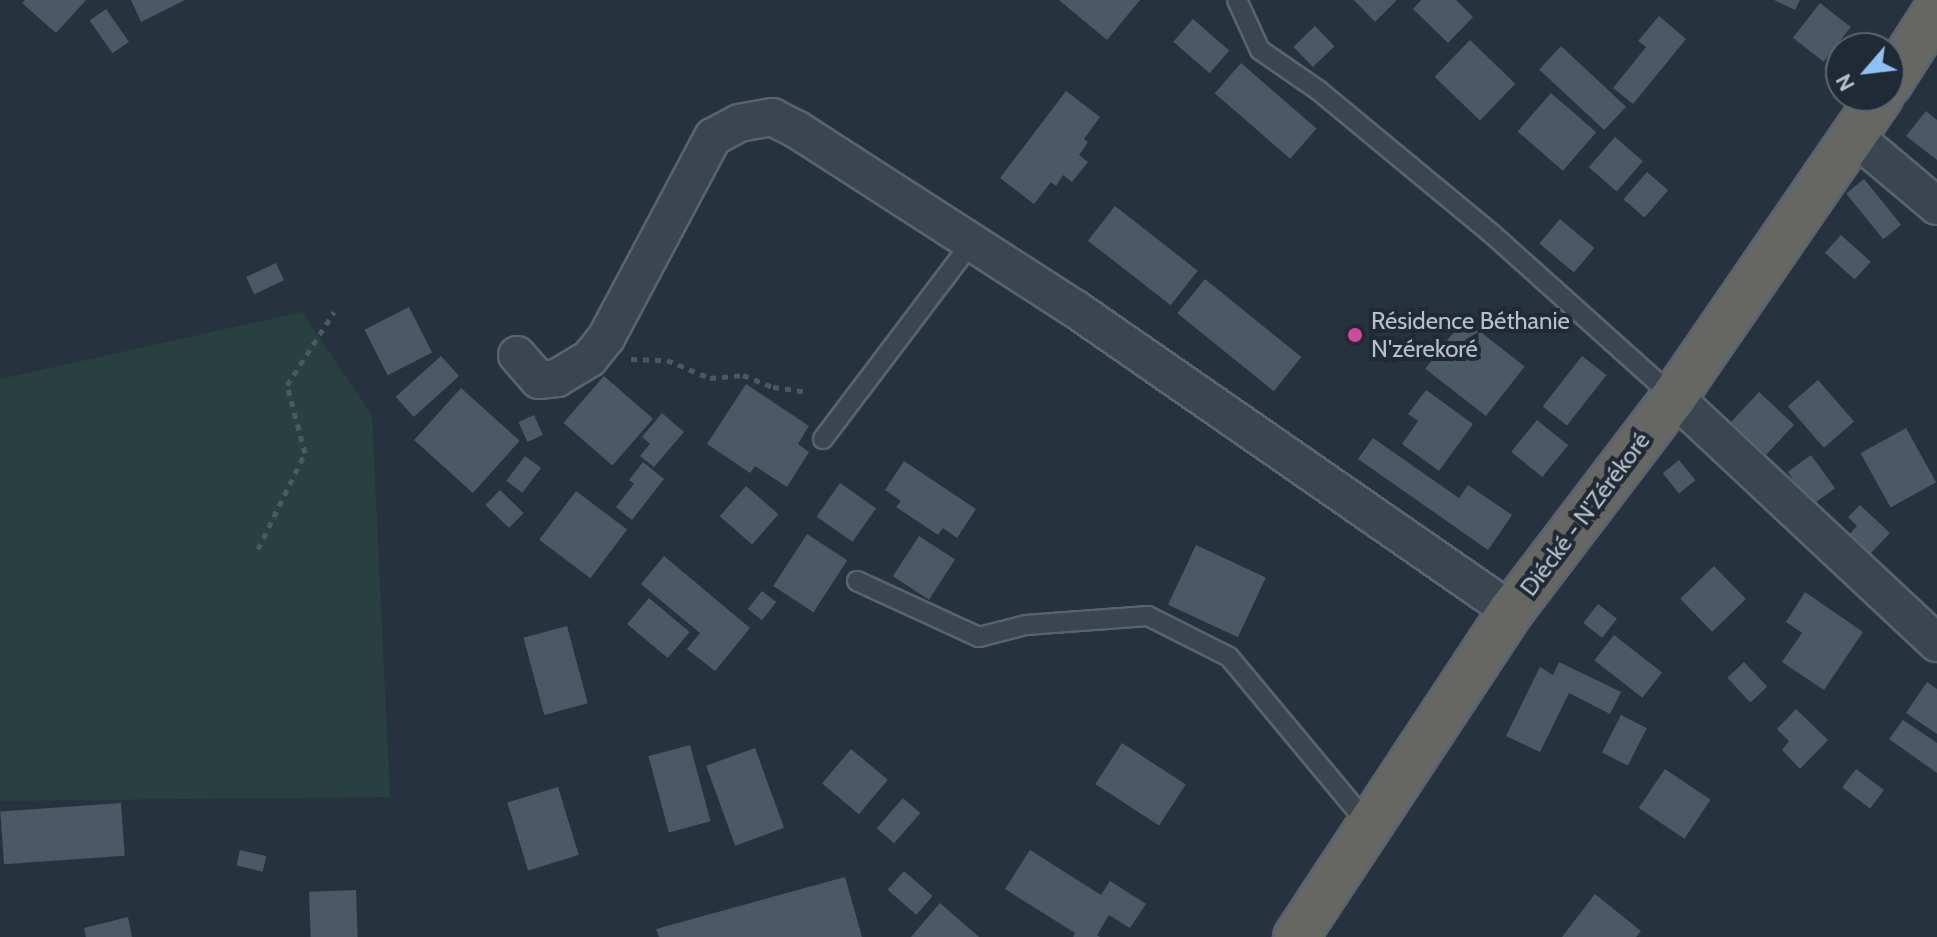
<!DOCTYPE html>
<html>
<head>
<meta charset="utf-8">
<style>
  body { margin:0 }
  #map { position:relative; width:1937px; height:937px; overflow:hidden; background:#26333f; font-family:Cabin,sans-serif }
  div>[style] { position:absolute }
  .green>* { inset:0; background:#284040 }
  .building>* { inset:0; background:#4a5965; transform-origin:0 0 }
  .path>* { height:5px; margin-top:-2.5px; transform-origin:0; background:repeating-linear-gradient(90deg,#465c5d 0 6px,transparent 0 12px) }
  .roads { filter:drop-shadow(2px 0 #58636d) drop-shadow(-2px 0 #58636d) drop-shadow(0 2px #58636d) drop-shadow(0 -2px #58636d) }
  .service>* { height:18px; margin:-9px; padding:0 9px; transform-origin:9px; border-radius:9px; background:#3a454f }
  .minor>* { height:36px; margin:-18px; padding:0 18px; transform-origin:18px; border-radius:18px; background:#3a454f }
  .trunk>* { height:44px; margin:-22px; padding:0 22px; transform-origin:22px; border-radius:22px; background:#666663 }
  .dots>* { width:22px; height:22px; translate:-50% -50%; box-sizing:border-box; border:4px solid #1f2a35; border-radius:50% }
  span { translate:-50% -50%; white-space:nowrap; text-align:center; line-height:1.15; -webkit-text-stroke:8px #1f2a35; paint-order:stroke }
  .poi-label { font-size:24px; color:#b7c0ca }
  .left { translate:0 -50%; text-align:left }
  .street-label { font-size:24px; color:#b7c0ca }
  .north { position:absolute; left:1825px; top:32px; width:80px; height:80px; box-sizing:border-box; background:#1f2a35; border:2px solid #5c6671; border-radius:50%; rotate:242deg; font-size:22px; font-weight:700; line-height:32px; text-align:center; color:#b7c0ca }
  .north::after { content:''; display:block; margin:auto; width:28px; height:36px; background:#90c1f5; clip-path:polygon(50% 0,100% 100%,50% 72%,0 100%) }
</style>
</head>
<body>
<div id="map">
  <div class="green">
    <div style="clip-path:polygon(302px 312px,372px 415px,390px 797px,0 801px,0 379px)"></div>
  </div>
  <div class="building">
    <div style="clip-path:polygon(25px 0,86px 0,56px 33px,22px 3px)"></div>
    <div style="clip-path:polygon(131px 0,185px 0,141px 22px)"></div>
    <div style="clip-path:polygon(1059px 0,1140px 0,1107px 40px)"></div>
    <div style="clip-path:polygon(1354px 0,1397px 0,1375px 22px)"></div>
    <div style="clip-path:polygon(1421px 0,1456px 0,1473px 17px,1448px 43px,1413px 9px)"></div>
    <div style="clip-path:polygon(1774px 0,1800px 0,1795px 10px)"></div>
    <div style="left:1820px;top:3px;width:39px;height:44px;rotate:38deg"></div>
    <div style="left:106px;top:9px;width:40px;height:20px;rotate:55deg"></div>
    <div style="clip-path:polygon(1659px 16px,1686px 39px,1633px 104px,1613px 88px,1646px 47px,1638px 41px)"></div>
    <div style="left:1193px;top:19px;width:48px;height:30px;rotate:41deg"></div>
    <div style="left:1315px;top:26px;width:28px;height:30px;rotate:46deg"></div>
    <div style="left:1470px;top:40px;width:63px;height:51px;rotate:44deg"></div>
    <div style="left:1561px;top:46px;width:89px;height:32px;rotate:43deg"></div>
    <div style="left:1241px;top:63px;width:100px;height:40px;rotate:41deg"></div>
    <div style="clip-path:polygon(1066px 91px,1100px 117px,1084px 139px,1088px 142px,1079px 155px,1088px 162px,1072px 182px,1063px 175px,1056px 186px,1051px 182px,1034px 204px,1000px 178px)"></div>
    <div style="left:1551px;top:93px;width:60px;height:51px;rotate:41deg"></div>
    <div style="clip-path:polygon(1926px 111px,1937px 120px,1937px 160px,1906px 136px)"></div>
    <div style="left:1615px;top:137px;width:37px;height:40px;rotate:41deg"></div>
    <div style="left:1647px;top:172px;width:28px;height:36px;rotate:41deg"></div>
    <div style="left:1864px;top:179px;width:59px;height:23px;rotate:51deg"></div>
    <div style="left:1115px;top:206px;width:105px;height:44px;rotate:38deg"></div>
    <div style="left:1560px;top:219px;width:45px;height:32px;rotate:40deg"></div>
    <div style="left:1841px;top:235px;width:40px;height:24px;rotate:42deg"></div>
    <div style="left:276px;top:263px;width:19px;height:33px;rotate:65deg"></div>
    <div style="left:1205px;top:279px;width:124px;height:44px;rotate:39deg"></div>
    <div style="left:409px;top:307px;width:51px;height:50px;rotate:63deg"></div>
    <div style="left:1464px;top:319px;width:77px;height:63px;rotate:38deg"></div>
    <div style="left:441px;top:356px;width:27px;height:61px;rotate:48deg"></div>
    <div style="left:1582px;top:356px;width:31px;height:64px;rotate:38deg"></div>
    <div style="left:604px;top:376px;width:65px;height:62px;rotate:41deg"></div>
    <div style="left:1818px;top:380px;width:55px;height:40px;rotate:49deg"></div>
    <div style="clip-path:polygon(746px 384px,809px 426px,798px 444px,809px 452px,787px 487px,755px 466px,750px 473px,707px 444px)"></div>
    <div style="left:461px;top:388px;width:79px;height:70px;rotate:42deg"></div>
    <div style="clip-path:polygon(1426px 390px,1473px 424px,1439px 471px,1402px 444px,1418px 421px,1408px 414px)"></div>
    <div style="left:1759px;top:392px;width:48px;height:41px;rotate:43deg"></div>
    <div style="clip-path:polygon(662px 413px,684px 432px,654px 467px,640px 456px,650px 444px,642px 437px)"></div>
    <div style="left:534px;top:415px;width:22px;height:17px;rotate:66deg"></div>
    <div style="left:1537px;top:420px;width:40px;height:41px;rotate:39deg"></div>
    <div style="left:1906px;top:428px;width:62px;height:52px;rotate:61deg"></div>
    <div style="clip-path:polygon(1373px 438px,1459px 498px,1468px 485px,1512px 515px,1488px 550px,1358px 459px)"></div>
    <div style="left:1811px;top:455px;width:41px;height:29px;rotate:54deg"></div>
    <div style="left:525px;top:456px;width:20px;height:31px;rotate:37deg"></div>
    <div style="left:1679px;top:460px;width:26px;height:21px;rotate:51deg"></div>
    <div style="clip-path:polygon(904px 461px,976px 509px,957px 538px,943px 528px,938px 535px,896px 507px,901px 501px,885px 490px)"></div>
    <div style="clip-path:polygon(643px 462px,664px 479px,632px 520px,616px 507px,634px 484px,629px 480px)"></div>
    <div style="left:840px;top:483px;width:44px;height:41px;rotate:35deg"></div>
    <div style="left:746px;top:486px;width:43px;height:40px;rotate:41deg"></div>
    <div style="left:500px;top:490px;width:33px;height:21px;rotate:44deg"></div>
    <div style="left:576px;top:491px;width:64px;height:61px;rotate:37deg"></div>
    <div style="clip-path:polygon(1860px 505px,1890px 533px,1870px 554px,1849px 535px,1857px 526px,1848px 517px)"></div>
    <div style="left:807px;top:534px;width:48px;height:62px;rotate:33deg"></div>
    <div style="left:919px;top:536px;width:43px;height:48px;rotate:33deg"></div>
    <div style="left:1196px;top:545px;width:77px;height:66px;rotate:25deg"></div>
    <div style="clip-path:polygon(664px 556px,750px 628px,715px 671px,687px 649px,700px 633px,641px 584px)"></div>
    <div style="left:1714px;top:566px;width:46px;height:47px;rotate:46deg"></div>
    <div style="left:762px;top:591px;width:18px;height:23px;rotate:38deg"></div>
    <div style="clip-path:polygon(1805px 592px,1863px 632px,1824px 690px,1782px 662px,1802px 633px,1786px 622px)"></div>
    <div style="left:649px;top:598px;width:53px;height:34px;rotate:40deg"></div>
    <div style="left:1598px;top:604px;width:24px;height:24px;rotate:38deg"></div>
    <div style="left:567px;top:626px;width:80px;height:45px;rotate:75deg"></div>
    <div style="left:1614px;top:635px;width:61px;height:32px;rotate:38deg"></div>
    <div style="clip-path:polygon(1559px 662px,1621px 692px,1610px 714px,1569px 693px,1540px 752px,1506px 736px,1540px 667px,1553px 675px)"></div>
    <div style="left:1744px;top:662px;width:34px;height:23px;rotate:47deg"></div>
    <div style="clip-path:polygon(1927px 682px,1937px 689px,1937px 734px,1906px 713px)"></div>
    <div style="clip-path:polygon(1796px 709px,1828px 740px,1800px 769px,1782px 750px,1789px 741px,1777px 729px)"></div>
    <div style="left:1621px;top:715px;width:29px;height:42px;rotate:27deg"></div>
    <div style="clip-path:polygon(1903px 720px,1937px 743px,1937px 773px,1889px 739px)"></div>
    <div style="left:1122px;top:743px;width:76px;height:49px;rotate:33deg"></div>
    <div style="left:690px;top:745px;width:79px;height:43px;rotate:75deg"></div>
    <div style="left:755px;top:748px;width:85px;height:52px;rotate:70deg"></div>
    <div style="left:851px;top:749px;width:48px;height:45px;rotate:40deg"></div>
    <div style="left:1665px;top:769px;width:55px;height:47px;rotate:34deg"></div>
    <div style="left:1856px;top:769px;width:35px;height:23px;rotate:37deg"></div>
    <div style="left:558px;top:787px;width:71px;height:53px;rotate:73deg"></div>
    <div style="left:903px;top:798px;width:23px;height:40px;rotate:41deg"></div>
    <div style="left:121px;top:803px;width:53px;height:121px;rotate:86deg"></div>
    <div style="left:240px;top:850px;width:27px;height:16px;rotate:13deg"></div>
    <div style="clip-path:polygon(1030px 850px,1101px 895px,1110px 881px,1146px 904px,1130px 928px,1109px 915px,1097px 935px,1100px 937px,1073px 937px,1075px 933px,1005px 889px)"></div>
    <div style="left:904px;top:871px;width:38px;height:25px;rotate:41deg"></div>
    <div style="clip-path:polygon(845px 877px,862px 937px,659px 937px,656px 929px)"></div>
    <div style="left:356px;top:890px;width:47px;height:47px;rotate:88deg"></div>
    <div style="clip-path:polygon(1595px 894px,1641px 931px,1636px 937px,1562px 937px)"></div>
    <div style="clip-path:polygon(940px 903px,979px 937px,911px 937px)"></div>
    <div style="clip-path:polygon(128px 917px,132px 937px,86px 937px,84px 928px)"></div>
  </div>
  <div class="path">
    <div style="left:631px;top:359px;width:36px;rotate:2deg"></div>
    <div style="left:667px;top:360px;width:47px;rotate:22.7deg"></div>
    <div style="left:710px;top:378px;width:33px;rotate:-5deg"></div>
    <div style="left:743px;top:375px;width:32px;rotate:22deg"></div>
    <div style="left:773px;top:387px;width:35px;rotate:8deg"></div>
    <div style="left:258px;top:549px;width:107px;rotate:-63.9deg"></div>
    <div style="left:305px;top:453px;width:70px;rotate:-104.8deg"></div>
    <div style="left:287px;top:385px;width:87px;rotate:-57.2deg"></div>
  </div>
  <div class="roads">
    <div class="service">
      <div style="left:1237px;top:0;width:55px;rotate:65.3deg"></div>
      <div style="left:1260px;top:50px;width:70px;rotate:34.6deg"></div>
      <div style="left:1318px;top:90px;width:224px;rotate:39.6deg"></div>
      <div style="left:1491px;top:233px;width:246px;rotate:41.9deg"></div>
      <div style="left:823px;top:439px;width:247px;rotate:-52.9deg"></div>
      <div style="left:857px;top:581px;width:134px;rotate:24.7deg"></div>
      <div style="left:979px;top:637px;width:49px;rotate:-14.3deg"></div>
      <div style="left:1026px;top:625px;width:122px;rotate:-4.2deg"></div>
      <div style="left:1148px;top:616px;width:91px;rotate:26.8deg"></div>
      <div style="left:1229px;top:657px;width:217px;rotate:50.2deg"></div>
    </div>
    <div class="minor">
      <div style="left:1855px;top:137px;width:107px;rotate:40.1deg"></div>
      <div style="left:517px;top:355px;width:33px;rotate:49deg"></div>
      <div style="left:539px;top:380px;width:18px;rotate:-6deg"></div>
      <div style="left:557px;top:378px;width:37px;rotate:-31deg"></div>
      <div style="left:589px;top:359px;width:27px;rotate:-51deg"></div>
      <div style="left:606px;top:338px;width:228px;rotate:-62deg"></div>
      <div style="left:713px;top:137px;width:30px;rotate:-28deg"></div>
      <div style="left:739px;top:123px;width:34px;rotate:-10deg"></div>
      <div style="left:772px;top:117px;width:27px;rotate:27deg"></div>
      <div style="left:796px;top:129px;width:331px;rotate:32.8deg"></div>
      <div style="left:1074px;top:308px;width:532px;rotate:34.74deg"></div>
      <div style="left:1674px;top:397px;width:360px;rotate:43.1deg"></div>
    </div>
    <div class="trunk">
      <div style="left:1889px;top:84px;width:89px;rotate:-57.4deg"></div>
      <div style="left:1296px;top:937px;width:391px;rotate:-56.6deg"></div>
      <div style="left:1511px;top:611px;width:269px;rotate:-52.7deg"></div>
      <div style="left:1674px;top:397px;width:365px;rotate:-55.5deg"></div>
    </div>
  </div>
  <div class="dots">
    <div style="left:1355px;top:335px;background:#d1479c"></div>
  </div>
  <div class="poi-label">
    <span class="left" style="left:1371px;top:335px">Résidence Béthanie<br>N'zérekoré</span>
  </div>
  <div class="street-label">
    <span style="left:1585px;top:514px;rotate:-53deg">Diécké - N'Zérékoré</span>
  </div>
  <div class="north">N</div>
</div>
</body>
</html>
